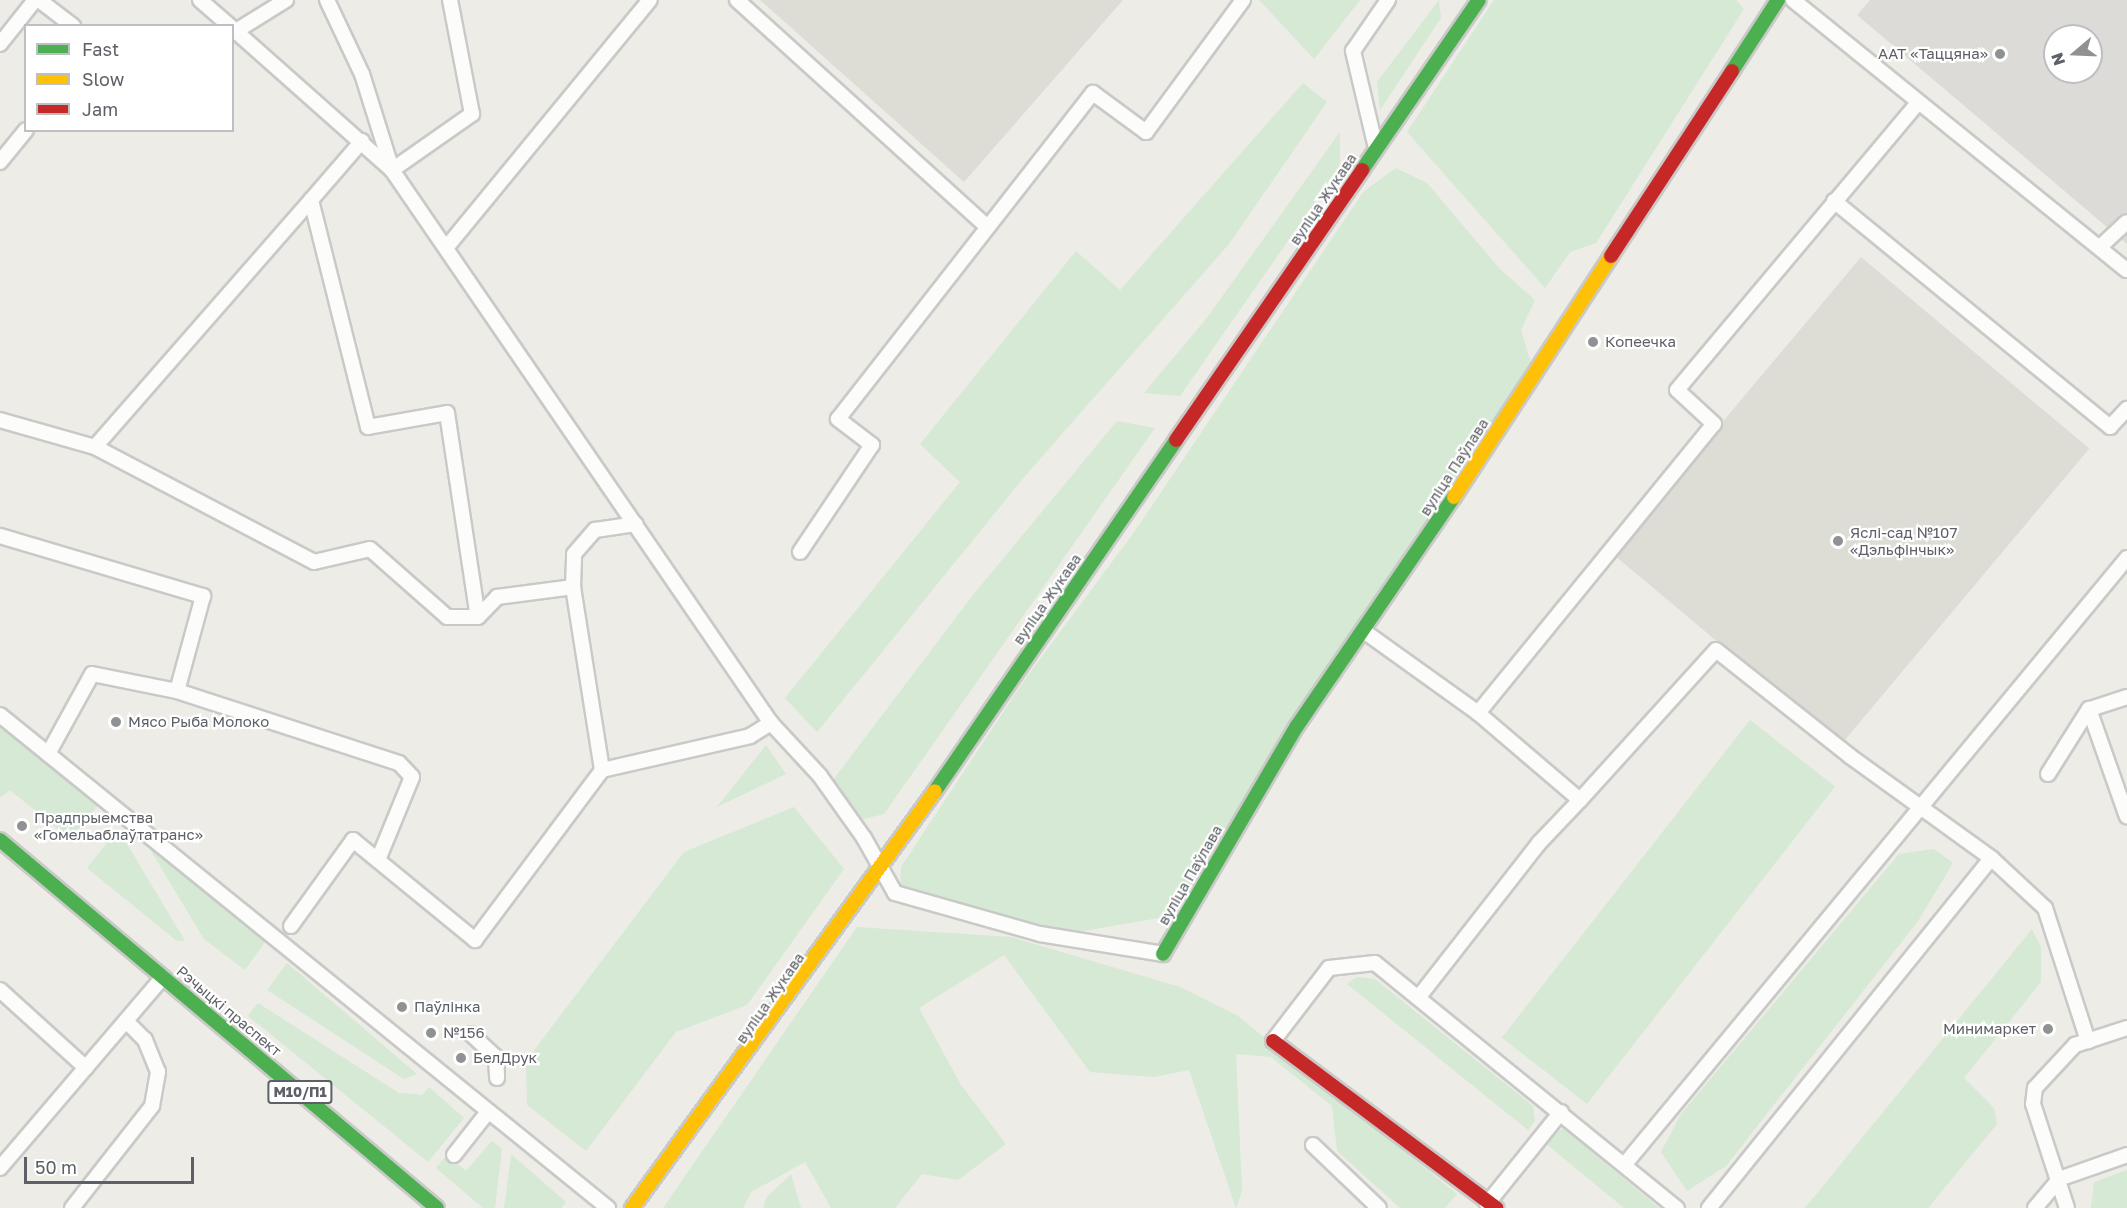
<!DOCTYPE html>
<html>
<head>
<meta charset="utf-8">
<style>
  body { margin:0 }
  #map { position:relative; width:2127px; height:1208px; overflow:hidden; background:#edece7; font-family:"Golos Text",sans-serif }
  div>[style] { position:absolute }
  .industrial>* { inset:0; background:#dddbd8 }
  .education>* { inset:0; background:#dddcd5; transform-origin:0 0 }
  .green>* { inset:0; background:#d5e9d4; transform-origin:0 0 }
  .roads { filter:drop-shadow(2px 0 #c9c9c8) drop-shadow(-2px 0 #c9c9c8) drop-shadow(0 2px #c9c9c8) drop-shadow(0 -2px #c9c9c8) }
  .lane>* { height:14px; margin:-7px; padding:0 7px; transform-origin:7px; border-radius:7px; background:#fcfcfb }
  .fast>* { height:14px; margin:-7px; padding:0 7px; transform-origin:7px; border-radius:7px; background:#4caf50 }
  .slow>* { height:14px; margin:-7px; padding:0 7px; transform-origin:7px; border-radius:7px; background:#ffc107 }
  .jam>* { height:14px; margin:-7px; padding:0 7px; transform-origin:7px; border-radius:7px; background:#c62828 }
  .dots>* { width:16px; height:16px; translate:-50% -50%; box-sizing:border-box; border:3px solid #fff; border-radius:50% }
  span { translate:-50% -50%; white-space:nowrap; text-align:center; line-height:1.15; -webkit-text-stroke:4.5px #fff; paint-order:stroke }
  .shield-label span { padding:2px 4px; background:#fff; border:2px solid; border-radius:4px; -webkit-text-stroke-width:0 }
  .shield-label { font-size:14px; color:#5d6066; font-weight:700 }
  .poi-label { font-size:15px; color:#5d6066 }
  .right { translate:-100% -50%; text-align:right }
  .left { translate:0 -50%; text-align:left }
  .street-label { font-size:15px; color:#5d6066 }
  .legend { position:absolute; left:24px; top:24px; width:210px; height:108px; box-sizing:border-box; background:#fff; border:2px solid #bebfc2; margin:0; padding:8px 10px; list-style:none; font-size:18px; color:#5d6066 }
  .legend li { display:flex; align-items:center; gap:12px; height:30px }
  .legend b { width:30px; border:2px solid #bebfc2 }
  .north { position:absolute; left:2043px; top:24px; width:60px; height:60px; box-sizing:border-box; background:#fff; border:2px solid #bebfc2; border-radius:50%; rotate:251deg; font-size:16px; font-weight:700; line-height:24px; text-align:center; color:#5d6066 }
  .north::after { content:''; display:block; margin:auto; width:21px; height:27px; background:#8f9193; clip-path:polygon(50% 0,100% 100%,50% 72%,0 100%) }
  .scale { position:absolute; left:24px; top:1157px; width:170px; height:27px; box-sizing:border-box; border:3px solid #5d6066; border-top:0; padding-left:8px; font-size:18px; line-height:21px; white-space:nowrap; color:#5d6066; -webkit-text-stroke:4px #fff; paint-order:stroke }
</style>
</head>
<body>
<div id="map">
  <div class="industrial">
    <div style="clip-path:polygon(evenodd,1870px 0,2127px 0,2127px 244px,1857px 15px,1870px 0,2055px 36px,2091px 36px,2091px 72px,2055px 72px,2055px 36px)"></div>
  </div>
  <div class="education">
    <div style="clip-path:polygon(760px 0,1123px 0,964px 182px)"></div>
    <div style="left:1861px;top:257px;width:298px;height:387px;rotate:40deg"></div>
  </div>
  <div class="green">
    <div style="clip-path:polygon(1259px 0,1360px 0,1314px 59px)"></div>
    <div style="clip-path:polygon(1439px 0,1441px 18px,1380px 110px,1377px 82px)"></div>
    <div style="clip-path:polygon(1494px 0,1736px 0,1744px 9px,1596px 243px,1570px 252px,1545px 288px,1407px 132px)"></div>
    <div style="clip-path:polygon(1303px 83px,1327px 102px,1229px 244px,1025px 476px,817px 732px,785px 698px,960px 482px,920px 444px,1076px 251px,1120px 290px)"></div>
    <div style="clip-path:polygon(1340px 132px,1340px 166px,1180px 396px,1144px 393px,1206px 319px)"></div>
    <div style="clip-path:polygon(1396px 168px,1427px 183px,1500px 269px,1535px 300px,1521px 330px,1531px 363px,1187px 913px,1078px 932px,966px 910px,900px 889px,901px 867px,1023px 682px,1135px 531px,1364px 191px)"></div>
    <div style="clip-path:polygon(1117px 421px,1155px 428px,884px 814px,860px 820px,833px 780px,973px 595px)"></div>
    <div style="left:1750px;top:720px;width:108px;height:403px;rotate:38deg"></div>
    <div style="clip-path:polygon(0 723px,99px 804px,70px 839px,10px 790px,0 798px)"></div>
    <div style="clip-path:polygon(766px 745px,786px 774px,717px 807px)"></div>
    <div style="clip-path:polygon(794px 807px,844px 869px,747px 1005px,676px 1032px,586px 1151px,527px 1105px,526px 1061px,684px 852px)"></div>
    <div style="clip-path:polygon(118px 829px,185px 941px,177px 941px,87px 868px)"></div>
    <div style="clip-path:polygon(145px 841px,265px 942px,245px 970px,204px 939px)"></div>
    <div style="clip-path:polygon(1934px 849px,1953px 863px,1918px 921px,1726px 1166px,1687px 1191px,1661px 1152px,1681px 1114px,1899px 854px)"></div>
    <div style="clip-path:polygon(857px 927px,1011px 937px,1180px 987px,1238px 1016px,1457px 1194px,1445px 1208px,1400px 1208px,1337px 1151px,1332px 1106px,1271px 1057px,1236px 1054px,1242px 1191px,1236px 1208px,1189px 1070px,1154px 1077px,1090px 1072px,1004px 955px,919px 1008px,961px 1085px,1006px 1144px,958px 1180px,922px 1174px,895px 1208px,831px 1208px,805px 1162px,751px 1192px,743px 1208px,663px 1208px)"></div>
    <div style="clip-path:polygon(2032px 929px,2041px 947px,2041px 982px,1964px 1078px,1994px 1108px,1997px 1124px,1928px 1208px,1805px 1208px)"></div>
    <div style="clip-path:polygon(287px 963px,417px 1074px,404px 1079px,267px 990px)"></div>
    <div style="clip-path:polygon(1357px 977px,1375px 979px,1533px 1106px,1535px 1121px,1528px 1130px,1347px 984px)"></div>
    <div style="clip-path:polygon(258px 1003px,399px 1093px,422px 1095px,429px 1087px,464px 1118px,428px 1162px,248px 1016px)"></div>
    <div style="clip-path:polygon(1563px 1128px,1659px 1208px,1624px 1208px,1544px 1142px)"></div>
    <div style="clip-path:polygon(492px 1141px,502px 1149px,495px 1208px,483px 1208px,436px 1168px,447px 1155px,466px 1171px)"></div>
    <div style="clip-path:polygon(511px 1154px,566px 1202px,561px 1208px,504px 1208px)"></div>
    <div style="clip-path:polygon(2127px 1170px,2127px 1208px,2091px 1208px,2094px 1182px)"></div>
    <div style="clip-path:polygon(791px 1174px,801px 1208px,763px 1208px,767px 1197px)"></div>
  </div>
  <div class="roads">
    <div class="lane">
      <div style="left:39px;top:0;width:43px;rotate:37.4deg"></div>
      <div style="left:200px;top:0;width:40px;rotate:41deg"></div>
      <div style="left:327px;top:0;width:82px;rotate:64.7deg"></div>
      <div style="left:362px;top:74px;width:101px;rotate:72.6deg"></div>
      <div style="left:392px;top:170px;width:98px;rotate:-35deg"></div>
      <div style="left:472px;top:114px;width:116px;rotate:-100.9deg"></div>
      <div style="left:737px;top:0;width:338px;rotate:42.2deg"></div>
      <div style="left:1793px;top:0;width:429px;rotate:39deg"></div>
      <div style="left:232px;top:28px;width:214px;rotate:41.6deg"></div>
      <div style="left:392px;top:170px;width:670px;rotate:55.58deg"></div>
      <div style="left:771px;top:723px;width:72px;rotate:47.2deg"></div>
      <div style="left:820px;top:776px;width:76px;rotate:54.6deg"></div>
      <div style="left:864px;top:838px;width:63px;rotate:60.6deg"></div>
      <div style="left:895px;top:893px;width:151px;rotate:15.8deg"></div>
      <div style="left:1040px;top:934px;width:125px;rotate:9.2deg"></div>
      <div style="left:236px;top:31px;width:59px;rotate:-31.8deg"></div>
      <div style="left:0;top:44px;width:56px;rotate:-51.5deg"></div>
      <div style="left:362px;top:141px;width:78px;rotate:130.8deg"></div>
      <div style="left:311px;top:200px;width:234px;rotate:75.9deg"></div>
      <div style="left:368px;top:427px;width:80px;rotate:-10deg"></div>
      <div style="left:447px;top:413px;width:206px;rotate:81.4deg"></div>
      <div style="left:478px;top:617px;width:28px;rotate:-46deg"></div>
      <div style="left:497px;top:597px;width:77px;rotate:-7.5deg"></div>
      <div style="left:1375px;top:144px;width:96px;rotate:-103.3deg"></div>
      <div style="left:1353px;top:51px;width:62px;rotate:-55.5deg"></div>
      <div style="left:0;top:162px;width:41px;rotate:-50.9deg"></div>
      <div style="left:311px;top:200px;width:328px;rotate:131.2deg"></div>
      <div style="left:95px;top:447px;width:247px;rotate:27.7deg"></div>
      <div style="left:314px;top:562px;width:57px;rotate:-13.1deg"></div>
      <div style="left:370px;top:549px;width:103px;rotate:41.4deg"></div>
      <div style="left:447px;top:617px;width:31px"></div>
      <div style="left:1834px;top:201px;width:357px;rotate:39.3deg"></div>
      <div style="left:2110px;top:427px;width:25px;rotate:-47deg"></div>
      <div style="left:2101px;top:246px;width:35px;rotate:-43deg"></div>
      <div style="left:446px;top:248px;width:321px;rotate:-50.6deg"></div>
      <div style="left:0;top:420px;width:99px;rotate:15.9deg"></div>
      <div style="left:0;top:536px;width:212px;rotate:16.5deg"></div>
      <div style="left:203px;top:596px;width:98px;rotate:105.3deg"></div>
      <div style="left:177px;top:691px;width:233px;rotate:18deg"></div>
      <div style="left:399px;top:763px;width:19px;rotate:47deg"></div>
      <div style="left:412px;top:777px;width:90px;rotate:112.3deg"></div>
      <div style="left:800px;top:552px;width:129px;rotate:-56.1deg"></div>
      <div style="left:872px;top:445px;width:43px;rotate:-142.6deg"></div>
      <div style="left:838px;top:419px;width:414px;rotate:-52deg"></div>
      <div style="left:1093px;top:93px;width:66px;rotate:36.3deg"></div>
      <div style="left:1146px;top:132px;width:164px;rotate:-53.7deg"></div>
      <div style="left:1365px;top:632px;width:139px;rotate:35.6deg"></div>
      <div style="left:1478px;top:713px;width:134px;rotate:40.5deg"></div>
      <div style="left:1580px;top:800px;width:202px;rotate:-47.8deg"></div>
      <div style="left:1716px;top:650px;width:172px;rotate:38.4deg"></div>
      <div style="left:1851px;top:757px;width:173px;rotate:35.8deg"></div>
      <div style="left:1991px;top:858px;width:74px;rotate:42.8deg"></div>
      <div style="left:2045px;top:908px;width:140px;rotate:72.1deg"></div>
      <div style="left:2127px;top:697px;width:40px;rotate:162deg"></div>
      <div style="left:2089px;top:709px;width:114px;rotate:70.6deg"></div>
      <div style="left:1478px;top:713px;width:373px;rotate:-50.8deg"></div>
      <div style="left:1714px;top:424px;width:50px;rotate:-137.4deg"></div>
      <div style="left:1677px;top:390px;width:375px;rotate:-50deg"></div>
      <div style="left:0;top:715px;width:783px;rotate:39.04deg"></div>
      <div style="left:48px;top:754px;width:91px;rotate:-61.2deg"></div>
      <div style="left:92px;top:674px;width:87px;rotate:11.3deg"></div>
      <div style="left:602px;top:770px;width:185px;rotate:-99deg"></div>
      <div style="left:573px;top:587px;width:33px;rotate:-88deg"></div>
      <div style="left:574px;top:554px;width:32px;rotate:-49deg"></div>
      <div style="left:595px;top:530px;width:41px;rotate:-8.3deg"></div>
      <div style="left:2048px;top:774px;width:77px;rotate:-57.8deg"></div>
      <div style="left:291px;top:926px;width:106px;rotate:-54.2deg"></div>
      <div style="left:353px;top:840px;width:158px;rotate:39.3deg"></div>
      <div style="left:475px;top:940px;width:212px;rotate:-53.2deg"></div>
      <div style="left:602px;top:770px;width:152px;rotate:-12.9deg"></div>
      <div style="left:750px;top:736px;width:25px;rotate:-32deg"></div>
      <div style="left:0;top:990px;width:116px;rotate:42.2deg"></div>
      <div style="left:1418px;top:998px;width:197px;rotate:-52deg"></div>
      <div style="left:1539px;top:843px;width:59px;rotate:-46.4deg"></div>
      <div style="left:471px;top:1034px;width:34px;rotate:43deg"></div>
      <div style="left:496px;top:1057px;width:21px;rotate:87deg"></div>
      <div style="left:1273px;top:1041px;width:92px;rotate:-52.5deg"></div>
      <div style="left:1329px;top:968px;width:46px;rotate:-6.2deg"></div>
      <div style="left:1375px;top:963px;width:389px;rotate:39.1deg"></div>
      <div style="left:1313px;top:1145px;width:91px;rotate:43.7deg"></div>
      <div style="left:454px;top:1155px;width:53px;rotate:-51.8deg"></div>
      <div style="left:1625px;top:1164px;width:787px;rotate:-50.36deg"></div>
      <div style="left:0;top:1168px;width:251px;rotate:-49.5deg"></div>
      <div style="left:1487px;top:1204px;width:118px;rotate:-51.2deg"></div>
      <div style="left:72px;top:1208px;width:130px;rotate:-51.9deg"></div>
      <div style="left:152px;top:1106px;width:35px;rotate:-80deg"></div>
      <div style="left:158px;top:1072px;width:35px;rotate:-112deg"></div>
      <div style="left:145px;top:1040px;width:27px;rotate:-135deg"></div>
      <div style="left:1709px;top:1208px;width:449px;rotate:-51.1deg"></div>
      <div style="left:2035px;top:1208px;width:38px;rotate:-50deg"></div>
      <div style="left:2059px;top:1179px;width:72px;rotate:-19.4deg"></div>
      <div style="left:2067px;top:1208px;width:109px;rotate:-108.1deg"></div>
      <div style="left:2033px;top:1104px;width:16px;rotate:-83deg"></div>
      <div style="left:2035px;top:1088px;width:59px;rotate:-47.1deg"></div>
      <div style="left:2075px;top:1045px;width:55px;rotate:-18.1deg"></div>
    </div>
    <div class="fast">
      <div style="left:1732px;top:71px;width:85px;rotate:-57.1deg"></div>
      <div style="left:1362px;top:170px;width:206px;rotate:-55.5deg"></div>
      <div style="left:935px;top:791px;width:426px;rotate:-55.5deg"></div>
      <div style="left:0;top:840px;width:571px;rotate:40.1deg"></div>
      <div style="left:1163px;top:954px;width:264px;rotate:-59.6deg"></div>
      <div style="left:1297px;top:726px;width:278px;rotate:-55.6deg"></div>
    </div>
    <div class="slow">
      <div style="left:1454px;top:497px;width:288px;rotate:-56.9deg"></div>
      <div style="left:632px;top:1208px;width:515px;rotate:-54deg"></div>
    </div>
    <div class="jam">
      <div style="left:1611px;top:256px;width:221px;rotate:-56.8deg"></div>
      <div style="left:1176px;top:440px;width:328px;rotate:-55.4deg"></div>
      <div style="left:1273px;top:1041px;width:279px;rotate:36.8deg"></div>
    </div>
  </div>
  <div class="dots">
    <div style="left:2000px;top:54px;background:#8f9193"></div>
    <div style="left:1593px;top:342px;background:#8f9193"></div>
    <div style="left:1838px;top:541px;background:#8f9193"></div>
    <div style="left:116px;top:722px;background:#8f9193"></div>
    <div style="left:22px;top:826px;background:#8f9193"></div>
    <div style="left:402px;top:1007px;background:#8f9193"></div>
    <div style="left:2048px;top:1029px;background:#8f9193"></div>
    <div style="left:431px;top:1033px;background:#8f9193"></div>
    <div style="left:461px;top:1058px;background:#8f9193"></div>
  </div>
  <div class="shield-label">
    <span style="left:300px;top:1092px">М10/П1</span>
  </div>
  <div class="poi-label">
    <span class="right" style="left:1988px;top:54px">ААТ «Таццяна»</span>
    <span class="left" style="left:1605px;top:342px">Копеечка</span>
    <span class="left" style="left:1850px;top:541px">Яслі-сад №107<br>«Дэльфінчык»</span>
    <span class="left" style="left:128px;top:722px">Мясо Рыба Молоко</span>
    <span class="left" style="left:34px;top:826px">Прадпрыемства<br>«Гомельаблаўтатранс»</span>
    <span class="left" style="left:414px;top:1007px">Паўлінка</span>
    <span class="right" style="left:2036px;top:1029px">Минимаркет</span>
    <span class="left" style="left:443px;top:1033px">№156</span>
    <span class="left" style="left:473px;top:1058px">БелДрук</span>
  </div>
  <div class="street-label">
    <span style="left:1323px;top:199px;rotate:-56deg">вуліца Жукава</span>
    <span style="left:1454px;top:467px;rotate:-57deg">вуліца Паўлава</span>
    <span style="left:1047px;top:599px;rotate:-55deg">вуліца Жукава</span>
    <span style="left:1190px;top:875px;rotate:-60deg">вуліца Паўлава</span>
    <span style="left:770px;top:998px;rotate:-55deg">вуліца Жукава</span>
    <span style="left:229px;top:1011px;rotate:40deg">Рэчыцкі праспект</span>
  </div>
  <ul class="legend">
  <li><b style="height:8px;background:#4caf50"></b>Fast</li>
  <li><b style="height:8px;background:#ffc107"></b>Slow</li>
  <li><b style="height:8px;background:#c62828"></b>Jam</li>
  </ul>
  <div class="north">N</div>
  <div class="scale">50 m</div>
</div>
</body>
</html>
